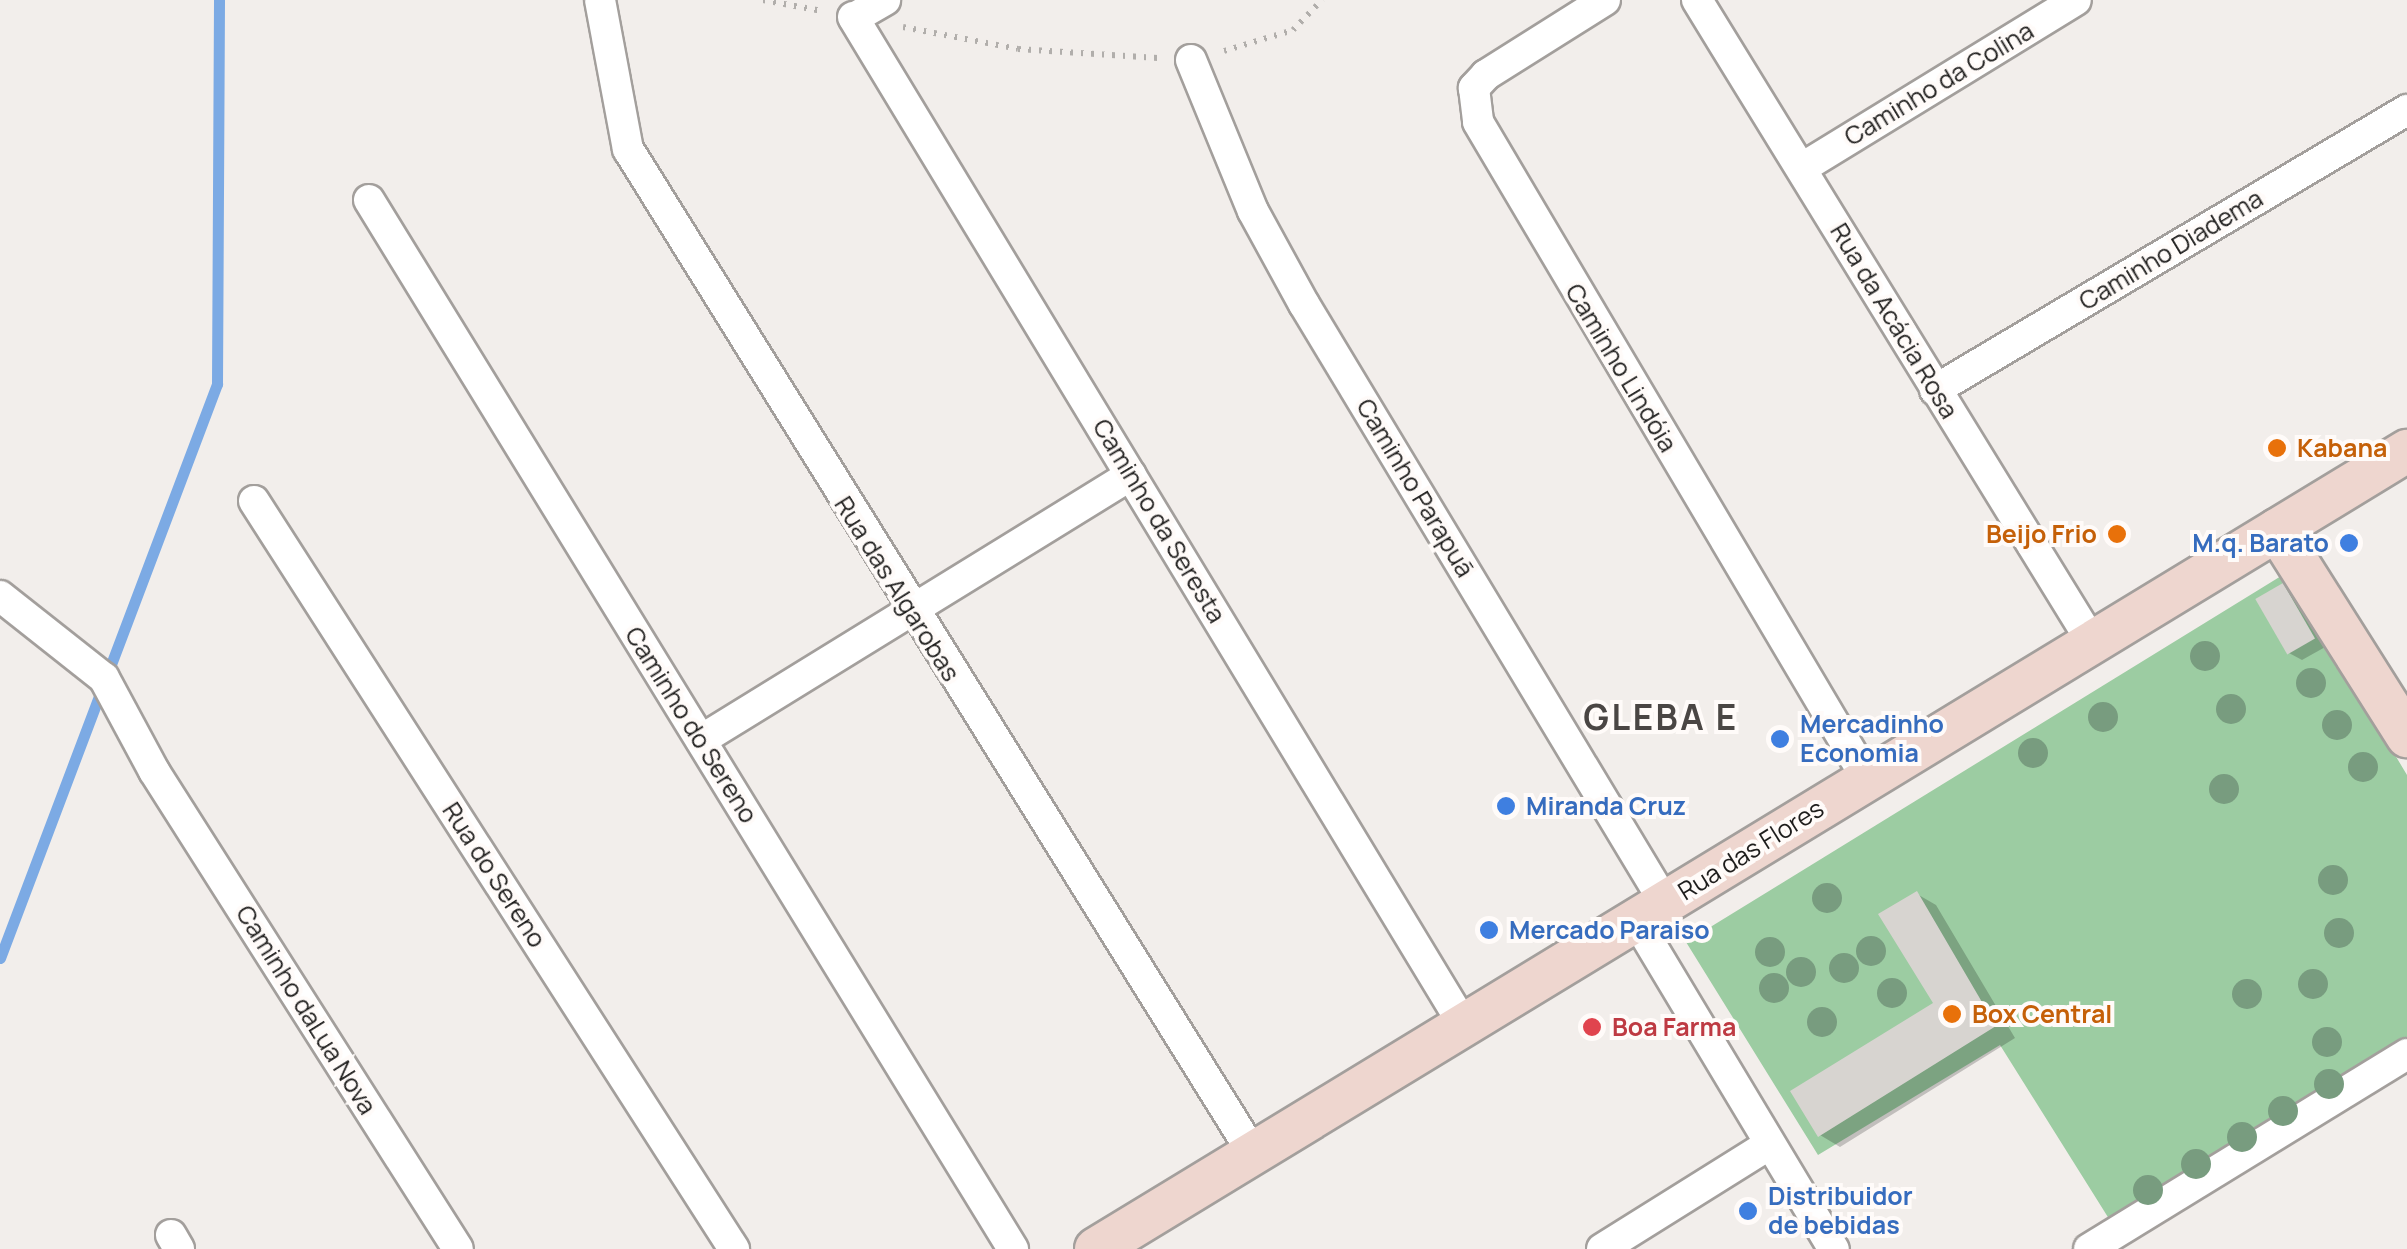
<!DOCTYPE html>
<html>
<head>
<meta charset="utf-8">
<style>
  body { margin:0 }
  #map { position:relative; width:2407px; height:1249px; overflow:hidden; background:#f2eeeb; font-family:Manrope,sans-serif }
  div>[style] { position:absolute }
  .green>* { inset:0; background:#9ccca2 }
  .shadow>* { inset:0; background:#0003 }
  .stream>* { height:11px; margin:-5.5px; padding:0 5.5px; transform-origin:5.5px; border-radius:5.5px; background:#7caae4 }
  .building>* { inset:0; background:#d7d4d0; transform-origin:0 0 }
  .path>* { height:6px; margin-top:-3px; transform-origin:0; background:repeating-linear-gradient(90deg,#b1aeab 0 2.5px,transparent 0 10.5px) }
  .roads { filter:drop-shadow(2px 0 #a39f9c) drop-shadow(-2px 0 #a39f9c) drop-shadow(0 2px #a39f9c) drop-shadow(0 -2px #a39f9c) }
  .street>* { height:30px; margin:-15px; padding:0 15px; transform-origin:15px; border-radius:15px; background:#fff }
  .secondary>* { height:42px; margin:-21px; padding:0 21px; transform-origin:21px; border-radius:21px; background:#eed6cf }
  .trees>* { width:30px; height:30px; margin:-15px; border-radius:50%; background:#789c7f }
  .dots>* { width:28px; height:28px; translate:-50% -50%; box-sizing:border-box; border:5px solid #fffbf9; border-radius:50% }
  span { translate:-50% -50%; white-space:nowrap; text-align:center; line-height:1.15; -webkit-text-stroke:8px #fffbf9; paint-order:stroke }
  .street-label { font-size:25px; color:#1e1d1c }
  .food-label { font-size:25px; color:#c56008; font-weight:700 }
  .left { translate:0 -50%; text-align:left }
  .right { translate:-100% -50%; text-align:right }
  .shop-label { font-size:25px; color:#366cbe; font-weight:700 }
  .health-label { font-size:25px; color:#be3a42; font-weight:700 }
  .district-label { font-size:35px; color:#4a4644; font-weight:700; letter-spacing:2.5px }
</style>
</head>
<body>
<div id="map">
  <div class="green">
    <div style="clip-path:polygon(2286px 573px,2407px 775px,2407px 1043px,2111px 1222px,2000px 1045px,1818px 1155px,1686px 942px)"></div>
  </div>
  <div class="shadow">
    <div style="clip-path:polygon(2283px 586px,2296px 594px,2327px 646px,2302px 660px,2289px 653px)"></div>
    <div style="clip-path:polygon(1917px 894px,1936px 905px,2015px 1038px,1840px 1147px,1820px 1135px,1937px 1004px)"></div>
  </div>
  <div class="stream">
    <div style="left:0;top:958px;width:614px;rotate:-69.29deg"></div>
    <div style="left:217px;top:384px;width:384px;rotate:-89.7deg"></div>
  </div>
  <div class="building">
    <div style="left:2283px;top:583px;width:64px;height:32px;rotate:60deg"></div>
    <div style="clip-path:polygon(1917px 891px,1996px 1026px,1818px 1137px,1790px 1091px,1933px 1003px,1878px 914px)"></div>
  </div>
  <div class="path">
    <div style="left:763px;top:0;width:60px;rotate:10.6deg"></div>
    <div style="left:903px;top:27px;width:117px;rotate:10.8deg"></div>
    <div style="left:1018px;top:49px;width:140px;rotate:3.7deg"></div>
    <div style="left:1224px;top:51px;width:72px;rotate:-16.9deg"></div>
    <div style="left:1293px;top:30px;width:42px;rotate:-46deg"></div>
  </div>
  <div class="roads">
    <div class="street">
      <div style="left:600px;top:0;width:152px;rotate:79.4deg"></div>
      <div style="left:628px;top:149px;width:1183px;rotate:58.1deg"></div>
      <div style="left:1605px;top:0;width:141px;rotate:147.8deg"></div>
      <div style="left:1486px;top:75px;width:18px;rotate:133deg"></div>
      <div style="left:1474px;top:88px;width:34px;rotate:83deg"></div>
      <div style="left:1478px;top:122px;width:764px;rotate:59.37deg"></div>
      <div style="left:1697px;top:0;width:754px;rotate:58.4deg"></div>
      <div style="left:853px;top:17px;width:1177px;rotate:58.79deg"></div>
      <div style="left:854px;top:18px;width:36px;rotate:-30deg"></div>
      <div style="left:1191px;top:60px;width:163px;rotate:67.7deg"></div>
      <div style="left:1253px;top:211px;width:106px;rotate:61.3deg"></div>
      <div style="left:1304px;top:304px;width:699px;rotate:58.92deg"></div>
      <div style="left:1802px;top:168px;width:321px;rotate:-31.5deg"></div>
      <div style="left:369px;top:200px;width:1231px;rotate:58.45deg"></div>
      <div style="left:1935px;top:390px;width:549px;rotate:-30.68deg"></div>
      <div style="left:254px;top:501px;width:889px;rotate:57.31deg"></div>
      <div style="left:0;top:596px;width:132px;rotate:38.3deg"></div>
      <div style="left:104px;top:678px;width:106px;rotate:61.7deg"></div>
      <div style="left:154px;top:771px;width:566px;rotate:57.54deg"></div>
      <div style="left:701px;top:740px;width:505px;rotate:-31.64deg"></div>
      <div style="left:1636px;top:920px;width:384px;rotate:59deg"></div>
      <div style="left:171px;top:1235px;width:16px;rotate:60deg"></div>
      <div style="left:1602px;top:1249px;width:198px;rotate:-32deg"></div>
      <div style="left:2089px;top:1249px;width:373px;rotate:-31.5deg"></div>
    </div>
    <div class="secondary">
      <div style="left:2277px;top:530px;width:244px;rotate:57.7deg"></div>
      <div style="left:1096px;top:1249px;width:1535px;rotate:-31.33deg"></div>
    </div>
  </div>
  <div class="trees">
    <div style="left:2205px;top:656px"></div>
    <div style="left:2311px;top:683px"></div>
    <div style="left:2231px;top:709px"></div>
    <div style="left:2103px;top:717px"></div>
    <div style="left:2337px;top:725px"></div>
    <div style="left:2033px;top:753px"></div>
    <div style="left:2363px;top:767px"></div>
    <div style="left:2224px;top:789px"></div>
    <div style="left:2333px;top:880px"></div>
    <div style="left:1827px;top:898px"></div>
    <div style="left:2339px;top:933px"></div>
    <div style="left:1871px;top:951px"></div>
    <div style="left:1770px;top:952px"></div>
    <div style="left:1844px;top:968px"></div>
    <div style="left:1801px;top:972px"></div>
    <div style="left:2313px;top:984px"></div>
    <div style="left:1774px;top:988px"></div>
    <div style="left:1892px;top:993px"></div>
    <div style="left:2247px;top:994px"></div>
    <div style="left:1822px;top:1022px"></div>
    <div style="left:2327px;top:1042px"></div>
    <div style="left:2329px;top:1084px"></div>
    <div style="left:2283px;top:1111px"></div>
    <div style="left:2242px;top:1137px"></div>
    <div style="left:2196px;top:1164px"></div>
    <div style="left:2148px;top:1190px"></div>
  </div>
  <div class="dots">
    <div style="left:2277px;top:448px;background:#e8710a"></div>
    <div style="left:2117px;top:534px;background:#e8710a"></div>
    <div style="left:2349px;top:543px;background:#3f7fe0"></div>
    <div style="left:1780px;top:739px;background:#3f7fe0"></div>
    <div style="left:1506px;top:806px;background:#3f7fe0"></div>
    <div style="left:1489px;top:930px;background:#3f7fe0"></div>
    <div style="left:1952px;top:1014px;background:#e8710a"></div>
    <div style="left:1592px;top:1027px;background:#e0444e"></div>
    <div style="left:1748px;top:1211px;background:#3f7fe0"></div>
  </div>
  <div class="street-label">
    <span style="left:1939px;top:84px;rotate:-31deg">Caminho da Colina</span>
    <span style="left:2171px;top:250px;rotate:-31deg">Caminho Diadema</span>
    <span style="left:1894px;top:321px;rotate:59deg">Rua da Acácia Rosa</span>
    <span style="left:1621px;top:368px;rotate:59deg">Caminho Lindóia</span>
    <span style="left:1415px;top:488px;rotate:59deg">Caminho Parapuã</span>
    <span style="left:1159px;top:521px;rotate:59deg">Caminho da Seresta</span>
    <span style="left:897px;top:589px;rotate:58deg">Rua das Algarobas</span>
    <span style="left:691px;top:725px;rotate:58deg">Caminho do Sereno</span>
    <span style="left:1751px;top:850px;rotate:-32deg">Rua das Flores</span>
    <span style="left:494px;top:875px;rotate:57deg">Rua do Sereno</span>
    <span style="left:306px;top:1010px;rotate:58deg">Caminho daLua Nova</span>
  </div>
  <div class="food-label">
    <span class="left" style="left:2297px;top:448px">Kabana</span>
    <span class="right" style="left:2097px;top:534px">Beijo Frio</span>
    <span class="left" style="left:1972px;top:1014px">Box Central</span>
  </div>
  <div class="shop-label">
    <span class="right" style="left:2329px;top:543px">M.q. Barato</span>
    <span class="left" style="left:1800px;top:739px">Mercadinho<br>Economia</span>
    <span class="left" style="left:1526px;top:806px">Miranda Cruz</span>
    <span class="left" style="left:1509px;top:930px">Mercado Paraiso</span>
    <span class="left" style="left:1768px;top:1211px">Distribuidor<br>de bebidas</span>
  </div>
  <div class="health-label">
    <span class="left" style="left:1612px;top:1027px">Boa Farma</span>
  </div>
  <div class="district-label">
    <span style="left:1661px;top:717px">GLEBA E</span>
  </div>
</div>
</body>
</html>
